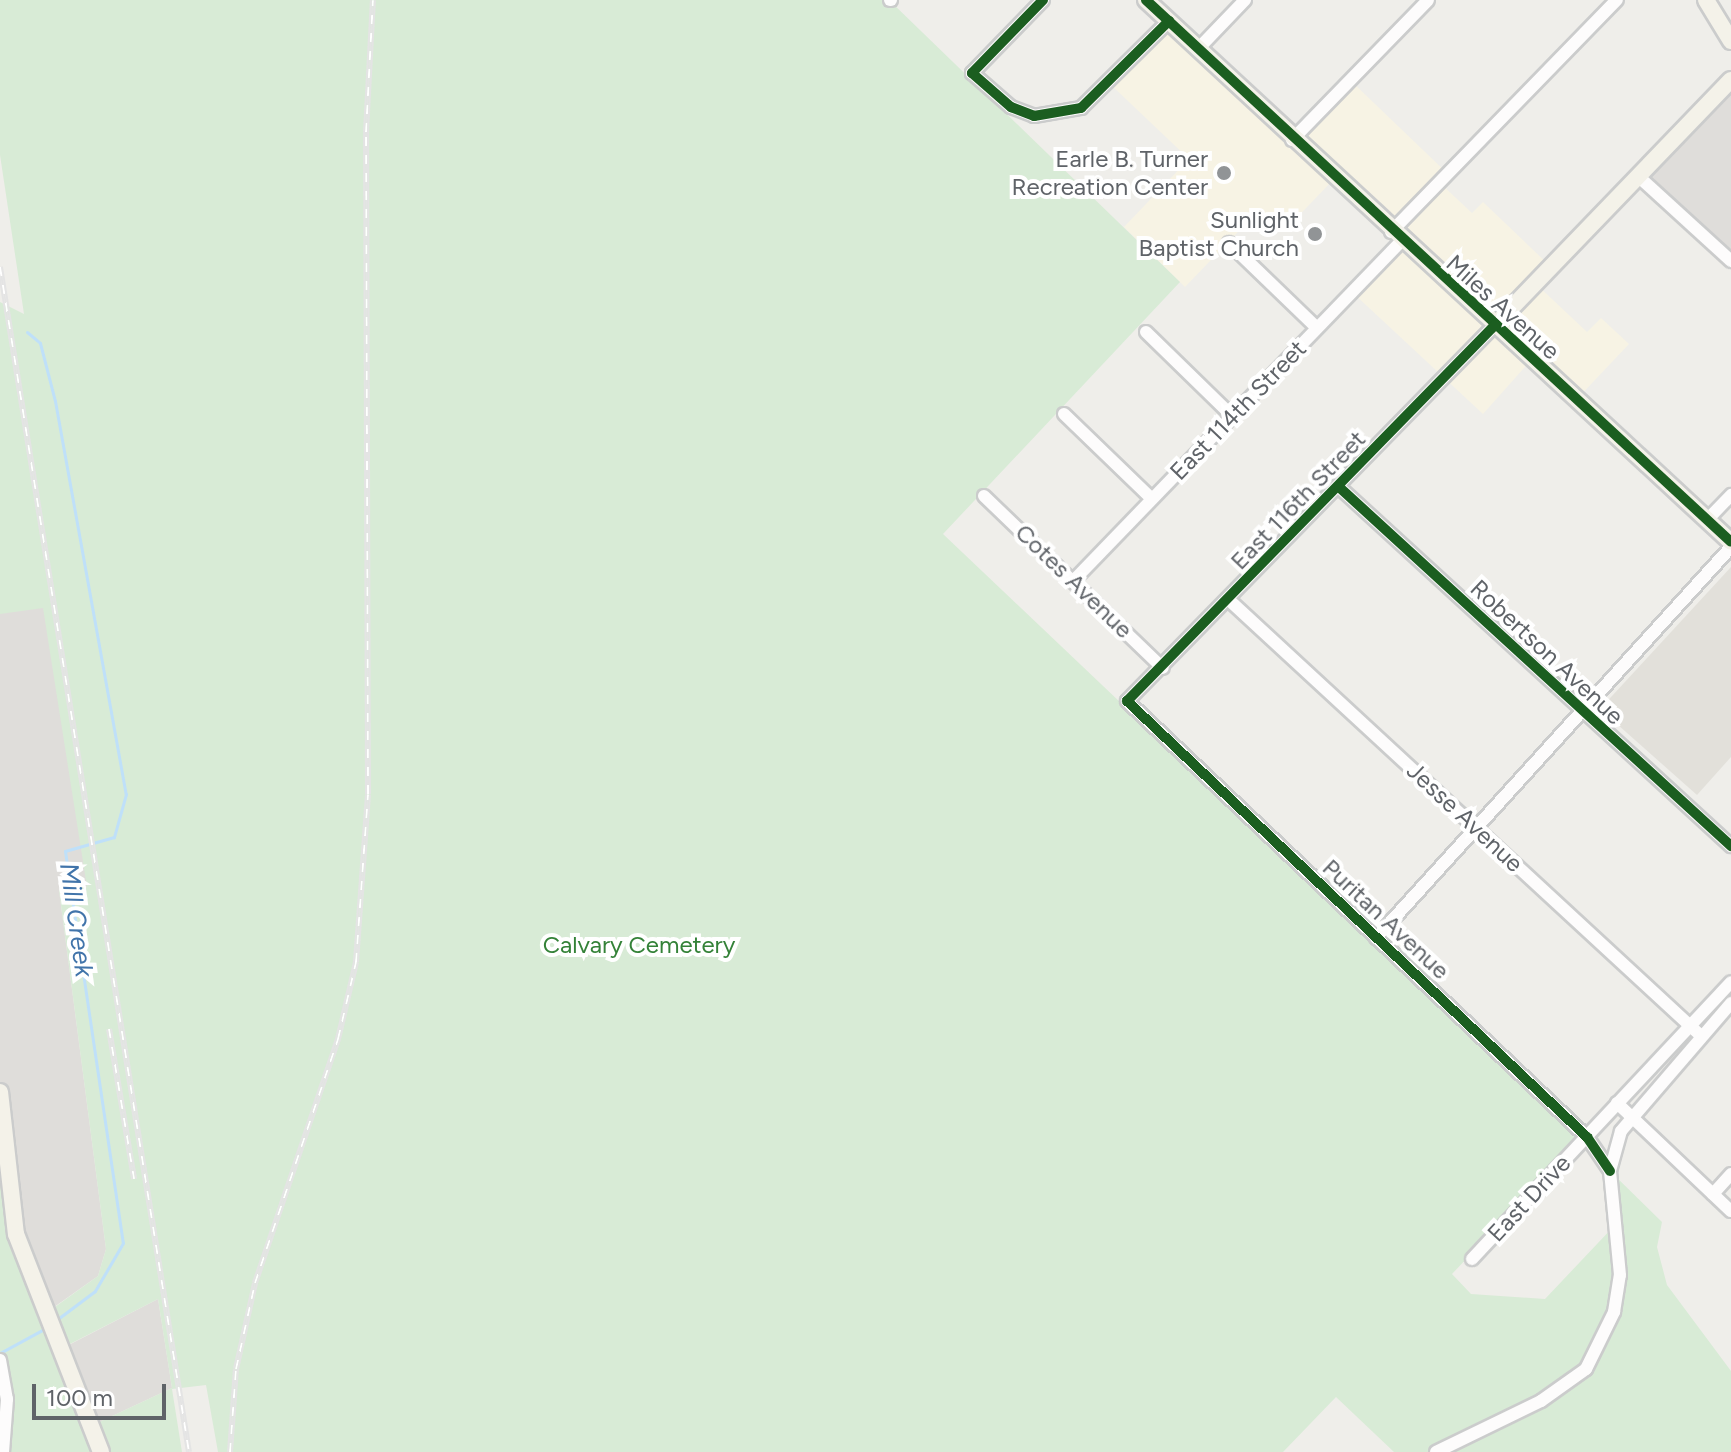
<!DOCTYPE html>
<html>
<head>
<meta charset="utf-8">
<style>
  body { margin:0 }
  #map { position:relative; width:1731px; height:1452px; overflow:hidden; background:#efeeea; font-family:Figtree,sans-serif }
  div>[style] { position:absolute }
  .commercial>* { inset:0; background:#f7f3e4 }
  .industrial>* { inset:0; background:#dfddda }
  .education>* { inset:0; background:#e2e0da }
  .green>* { inset:0; background:#d8ebd6 }
  .stream>* { height:3px; margin:-1.5px; padding:0 1.5px; transform-origin:1.5px; border-radius:1.5px; background:#bfe0f9 }
  .roads { filter:drop-shadow(2px 0 #cbcccc) drop-shadow(-2px 0 #cbcccc) drop-shadow(0 2px #cbcccc) drop-shadow(0 -2px #cbcccc) }
  .minor>* { height:12px; margin:-6px; padding:0 6px; transform-origin:6px; border-radius:6px; background:#fdfcfc }
  .major>* { height:16px; margin:-8px; padding:0 8px; transform-origin:8px; border-radius:8px; background:#f4f2e9 }
  .rail>* { height:6px; margin-top:-3px; transform-origin:0; background:repeating-linear-gradient(90deg,#fff 0 9px,#e4e4e4 0 18px); box-sizing:border-box; border-block:2px solid #e4e4e4 }
  .cycleway>* { height:10px; margin:-5px; padding:0 5px; transform-origin:5px; border-radius:5px; background:#1b5e20 }
  .dots>* { width:22px; height:22px; translate:-50% -50%; box-sizing:border-box; border:4px solid #fff; border-radius:50% }
  span { translate:-50% -50%; white-space:nowrap; text-align:center; line-height:1.15; -webkit-text-stroke:8px #fff; paint-order:stroke }
  .poi-label { font-size:24px; color:#5f6368 }
  .right { translate:-100% -50%; text-align:right }
  .street-label { font-size:24px; color:#5f6368 }
  .park-label { font-size:24px; color:#348238 }
  .water-label { font-size:26px; color:#4174aa; font-style:italic }
  .scale { position:absolute; left:32px; top:1384px; width:134px; height:36px; box-sizing:border-box; border:4px solid #5f6368; border-top:0; padding-left:10px; font-size:24px; line-height:28px; white-space:nowrap; color:#5f6368; -webkit-text-stroke:6px #fff; paint-order:stroke }
</style>
</head>
<body>
<div id="map">
  <div class="commercial">
    <div style="clip-path:polygon(1169px 21px,1292px 139px,1350px 80px,1448px 174px,1440px 183px,1472px 213px,1483px 202px,1551px 267px,1535px 283px,1587px 332px,1601px 318px,1629px 344px,1576px 400px,1532px 359px,1483px 414px,1352px 292px,1401px 241px,1334px 179px,1284px 231px,1260px 209px,1185px 287px,1124px 227px,1189px 159px,1109px 83px)"></div>
  </div>
  <div class="industrial">
    <div style="clip-path:polygon(1731px 80px,1731px 261px,1638px 176px)"></div>
    <div style="clip-path:polygon(22px 442px,93px 886px,59px 890px,106px 1249px,98px 1276px,47px 1312px,16px 1234px,0 1092px,0 445px)"></div>
    <div style="clip-path:polygon(158px 1299px,172px 1388px,93px 1425px,61px 1349px)"></div>
  </div>
  <div class="education">
    <div style="clip-path:polygon(1731px 567px,1731px 757px,1697px 795px,1600px 709px)"></div>
  </div>
  <div class="green">
    <div style="clip-path:polygon(evenodd,0 0,889px 0,1180px 282px,943px 534px,1580px 1139px,1452px 1274px,1471px 1294px,1545px 1299px,1615px 1225px,1610px 1171px,1662px 1222px,1657px 1247px,1667px 1285px,1731px 1371px,1731px 1452px,1394px 1452px,1336px 1397px,1283px 1452px,218px 1452px,206px 1385px,172px 1389px,182px 1452px,0 1452px,0 1092px,7px 1180px,48px 1312px,98px 1276px,106px 1249px,59px 890px,87px 887px,43px 608px,0 614px,0 302px,24px 314px,0 155px,0 0,158px 1299px,172px 1388px,93px 1425px,62px 1348px,158px 1299px)"></div>
  </div>
  <div class="stream">
    <div style="left:27px;top:332px;width:17px;rotate:40deg"></div>
    <div style="left:40px;top:343px;width:60px;rotate:75.5deg"></div>
    <div style="left:55px;top:401px;width:399px;rotate:79.8deg"></div>
    <div style="left:126px;top:794px;width:45px;rotate:105.6deg"></div>
    <div style="left:114px;top:837px;width:51px;rotate:164.1deg"></div>
    <div style="left:65px;top:851px;width:396px;rotate:81.6deg"></div>
    <div style="left:123px;top:1243px;width:56px;rotate:120.3deg"></div>
    <div style="left:95px;top:1291px;width:50px;rotate:143.1deg"></div>
    <div style="left:0;top:1353px;width:52px;rotate:-28.5deg"></div>
  </div>
  <div class="roads">
    <div class="minor">
      <div style="left:890px;top:0;width:1px"></div>
      <div style="left:1043px;top:0;width:102px;rotate:134.2deg"></div>
      <div style="left:972px;top:73px;width:52px;rotate:41.1deg"></div>
      <div style="left:1011px;top:107px;width:25px;rotate:21deg"></div>
      <div style="left:1034px;top:116px;width:48px;rotate:-9.7deg"></div>
      <div style="left:1081px;top:108px;width:124px;rotate:-44.7deg"></div>
      <div style="left:1198px;top:49px;width:68px;rotate:-46.2deg"></div>
      <div style="left:1292px;top:140px;width:195px;rotate:-45.8deg"></div>
      <div style="left:1638px;top:176px;width:126px;rotate:42.4deg"></div>
      <div style="left:1391px;top:232px;width:324px;rotate:-45.8deg"></div>
      <div style="left:1229px;top:243px;width:122px;rotate:44deg"></div>
      <div style="left:1495px;top:325px;width:526px;rotate:134.38deg"></div>
      <div style="left:1127px;top:701px;width:634px;rotate:43.47deg"></div>
      <div style="left:1587px;top:1137px;width:41px;rotate:55.9deg"></div>
      <div style="left:1146px;top:332px;width:120px;rotate:44.3deg"></div>
      <div style="left:1064px;top:414px;width:122px;rotate:44deg"></div>
      <div style="left:1339px;top:487px;width:532px;rotate:42.48deg"></div>
      <div style="left:984px;top:496px;width:248px;rotate:43.9deg"></div>
      <div style="left:1707px;top:520px;width:35px;rotate:-46deg"></div>
      <div style="left:1075px;top:579px;width:470px;rotate:-46deg"></div>
      <div style="left:1229px;top:600px;width:641px;rotate:42.72deg"></div>
      <div style="left:1376px;top:938px;width:528px;rotate:-47.76deg"></div>
      <div style="left:1617px;top:1103px;width:157px;rotate:43.5deg"></div>
      <div style="left:1713px;top:1194px;width:27px;rotate:-48deg"></div>
      <div style="left:1472px;top:1259px;width:379px;rotate:-46.9deg"></div>
      <div style="left:0;top:1360px;width:40px;rotate:80deg"></div>
      <div style="left:7px;top:1399px;width:53px;rotate:94.3deg"></div>
      <div style="left:1436px;top:1452px;width:117px;rotate:-25.9deg"></div>
      <div style="left:1541px;top:1401px;width:55px;rotate:-35.4deg"></div>
      <div style="left:1586px;top:1369px;width:64px;rotate:-63.8deg"></div>
      <div style="left:1614px;top:1312px;width:37px;rotate:-81deg"></div>
      <div style="left:1620px;top:1275px;width:104px;rotate:-95.5deg"></div>
      <div style="left:1610px;top:1171px;width:41px;rotate:-74.6deg"></div>
      <div style="left:1621px;top:1131px;width:169px;rotate:-49.3deg"></div>
    </div>
    <div class="major">
      <div style="left:1146px;top:0;width:797px;rotate:42.81deg"></div>
      <div style="left:1706px;top:0;width:48px;rotate:58.6deg"></div>
      <div style="left:1495px;top:325px;width:340px;rotate:-46.1deg"></div>
      <div style="left:0;top:1092px;width:143px;rotate:83.6deg"></div>
      <div style="left:16px;top:1234px;width:234px;rotate:68.7deg"></div>
    </div>
  </div>
  <div class="rail">
    <div style="left:0;top:267px;width:1200px;rotate:80.94deg"></div>
    <div style="left:109px;top:1029px;width:152px;rotate:80.5deg"></div>
    <div style="left:230px;top:1452px;width:83px;rotate:-85.9deg"></div>
    <div style="left:236px;top:1369px;width:88px;rotate:-77.5deg"></div>
    <div style="left:255px;top:1283px;width:258px;rotate:-71.2deg"></div>
    <div style="left:338px;top:1039px;width:79px;rotate:-76.8deg"></div>
    <div style="left:356px;top:962px;width:168px;rotate:-85.9deg"></div>
    <div style="left:368px;top:794px;width:662px;rotate:-90.17deg"></div>
    <div style="left:366px;top:132px;width:132px;rotate:-87deg"></div>
  </div>
  <div class="cycleway">
    <div style="left:1043px;top:0;width:102px;rotate:134.2deg"></div>
    <div style="left:972px;top:73px;width:52px;rotate:41.1deg"></div>
    <div style="left:1011px;top:107px;width:25px;rotate:21deg"></div>
    <div style="left:1034px;top:116px;width:48px;rotate:-9.7deg"></div>
    <div style="left:1081px;top:108px;width:124px;rotate:-44.7deg"></div>
    <div style="left:1146px;top:0;width:797px;rotate:42.81deg"></div>
    <div style="left:1495px;top:325px;width:526px;rotate:134.38deg"></div>
    <div style="left:1127px;top:701px;width:634px;rotate:43.47deg"></div>
    <div style="left:1587px;top:1137px;width:41px;rotate:55.9deg"></div>
    <div style="left:1339px;top:487px;width:532px;rotate:42.48deg"></div>
  </div>
  <div class="dots">
    <div style="left:1224px;top:173px;background:#919496"></div>
    <div style="left:1315px;top:234px;background:#919496"></div>
  </div>
  <div class="poi-label">
    <span class="right" style="left:1208px;top:173px">Earle B. Turner<br>Recreation Center</span>
    <span class="right" style="left:1299px;top:234px">Sunlight<br>Baptist Church</span>
  </div>
  <div class="street-label">
    <span style="left:1503px;top:307px;rotate:42deg">Miles Avenue</span>
    <span style="left:1238px;top:410px;rotate:-46deg">East 114th Street</span>
    <span style="left:1298px;top:500px;rotate:-46deg">East 116th Street</span>
    <span style="left:1074px;top:581px;rotate:44deg">Cotes Avenue</span>
    <span style="left:1547px;top:652px;rotate:43deg">Robertson Avenue</span>
    <span style="left:1465px;top:817px;rotate:43deg">Jesse Avenue</span>
    <span style="left:1386px;top:919px;rotate:43deg">Puritan Avenue</span>
    <span style="left:1529px;top:1198px;rotate:-47deg">East Drive</span>
  </div>
  <div class="park-label">
    <span style="left:639px;top:945px">Calvary Cemetery</span>
  </div>
  <div class="water-label">
    <span style="left:76px;top:920px;rotate:82deg">Mill Creek</span>
  </div>
  <div class="scale">100 m</div>
</div>
</body>
</html>
